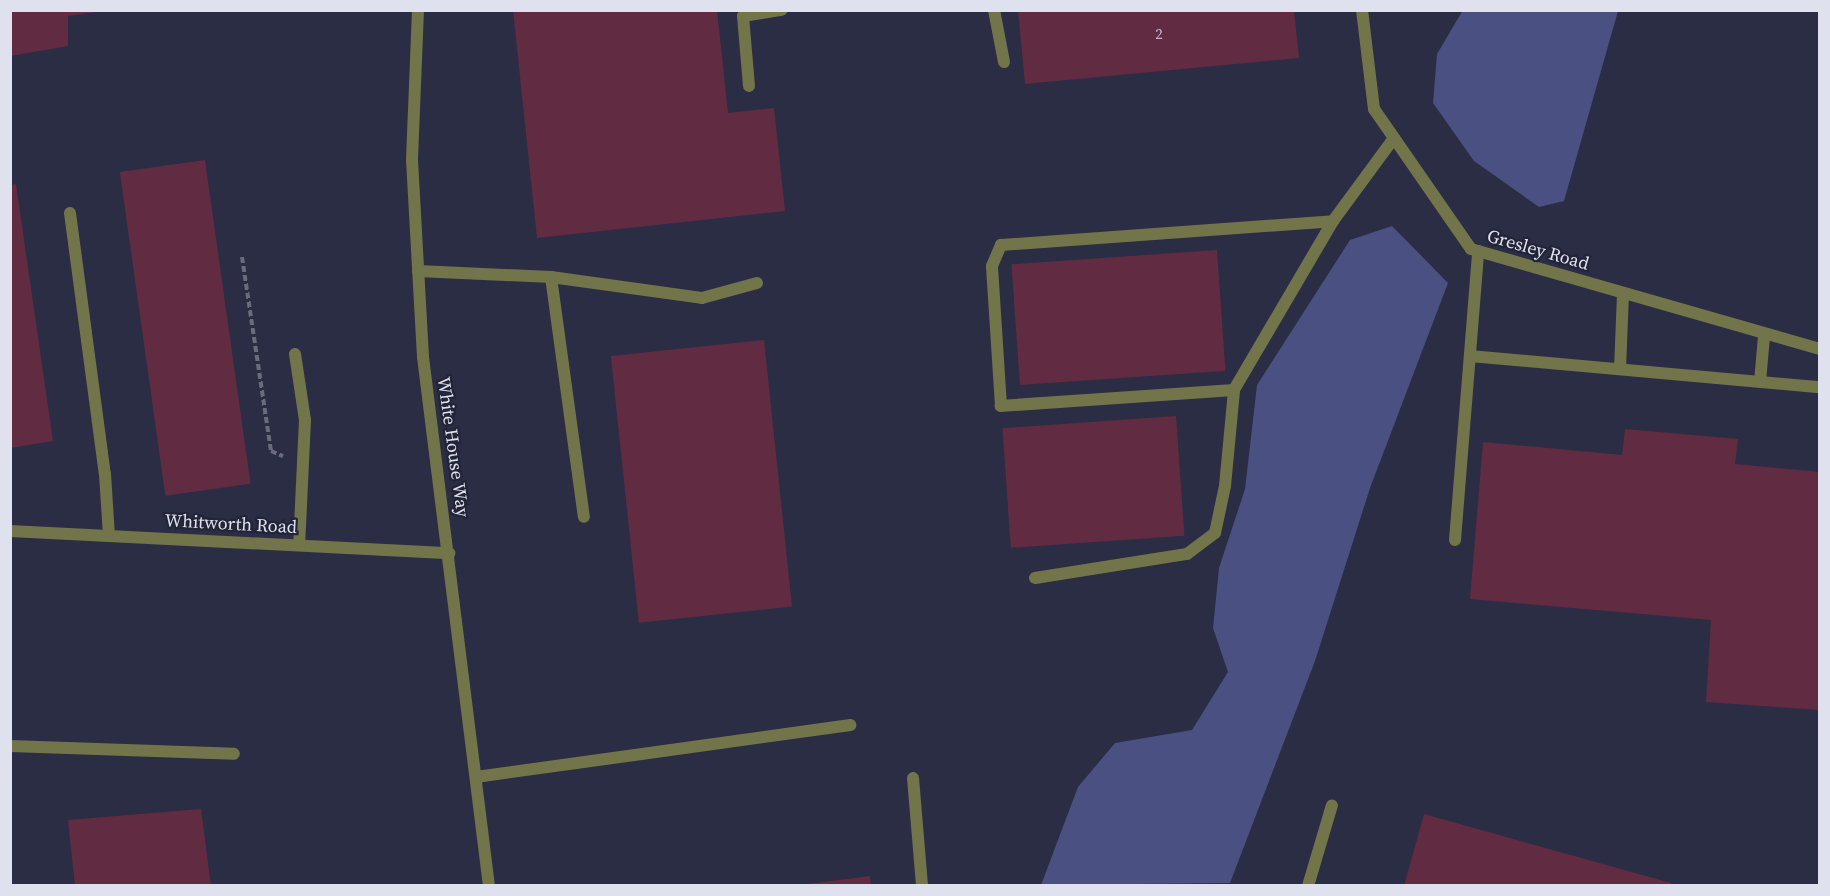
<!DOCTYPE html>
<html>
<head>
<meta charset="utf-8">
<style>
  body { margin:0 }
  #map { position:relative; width:1830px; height:896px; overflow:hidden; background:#222537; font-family:"Source Serif 4",serif }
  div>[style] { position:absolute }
  .built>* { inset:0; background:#2a2d44; transform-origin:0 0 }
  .forest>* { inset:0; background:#4a5082 }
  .building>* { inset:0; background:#612c42; transform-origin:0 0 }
  .path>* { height:4px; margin-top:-2px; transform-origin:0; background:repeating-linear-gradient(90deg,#6a6c7c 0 6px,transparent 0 9px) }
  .lane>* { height:12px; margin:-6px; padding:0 6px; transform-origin:6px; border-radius:6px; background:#727549 }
  .street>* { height:12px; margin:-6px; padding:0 6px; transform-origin:6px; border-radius:6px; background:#727549 }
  span { translate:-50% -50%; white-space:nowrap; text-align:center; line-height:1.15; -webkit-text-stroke:4.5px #222537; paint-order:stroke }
  .number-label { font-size:15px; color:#c0b4c3 }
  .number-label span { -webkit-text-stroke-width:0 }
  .street-label { font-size:18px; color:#dfe1ee }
  .frame { position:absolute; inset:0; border:12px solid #dfe1ee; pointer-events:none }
</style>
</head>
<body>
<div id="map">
  <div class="built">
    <div style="left:11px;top:11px;width:1808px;height:874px"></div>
  </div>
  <div class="forest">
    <div style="clip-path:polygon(1463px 10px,1618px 11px,1564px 201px,1539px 207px,1474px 161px,1433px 103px,1437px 54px)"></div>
    <div style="clip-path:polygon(1392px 226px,1448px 283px,1370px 488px,1315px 661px,1230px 883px,1041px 885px,1078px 787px,1115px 743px,1192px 730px,1228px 672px,1213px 628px,1219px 568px,1245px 489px,1257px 385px,1350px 240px)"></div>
  </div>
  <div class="building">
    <div style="clip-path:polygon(10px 10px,96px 10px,96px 12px,68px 16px,68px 46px,10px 56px)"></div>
    <div style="clip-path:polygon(513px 10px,717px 10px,728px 113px,774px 108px,785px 211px,537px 238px)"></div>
    <div style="clip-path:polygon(1018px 10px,1294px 10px,1299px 58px,1025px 84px)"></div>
    <div style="left:205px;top:160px;width:327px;height:86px;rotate:82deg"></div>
    <div style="clip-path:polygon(16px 184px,53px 441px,10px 448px,10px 185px)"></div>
    <div style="left:1217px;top:250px;width:121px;height:206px;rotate:86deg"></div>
    <div style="left:764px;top:340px;width:268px;height:154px;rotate:84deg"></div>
    <div style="left:1176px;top:416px;width:120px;height:174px;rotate:86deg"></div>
    <div style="clip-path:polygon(1625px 429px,1738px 439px,1735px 464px,1820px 472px,1820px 710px,1706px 702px,1711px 620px,1470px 599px,1483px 442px,1622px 455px)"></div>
    <div style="clip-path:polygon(201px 809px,211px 886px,75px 886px,68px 820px)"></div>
    <div style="clip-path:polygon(1424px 814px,1671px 883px,1671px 886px,1404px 886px)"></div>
    <div style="clip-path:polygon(870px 876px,871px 886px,807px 886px,807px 884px)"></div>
  </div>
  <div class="path">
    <div style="left:242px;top:257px;width:196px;rotate:81.5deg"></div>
    <div style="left:271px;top:451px;width:13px;rotate:23deg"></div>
  </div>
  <div class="lane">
    <div style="left:994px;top:10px;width:53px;rotate:79.1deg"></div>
    <div style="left:749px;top:86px;width:70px;rotate:-94.9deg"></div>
    <div style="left:743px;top:16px;width:39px;rotate:-9deg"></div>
    <div style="left:70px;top:213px;width:263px;rotate:82.4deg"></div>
    <div style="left:105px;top:474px;width:62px;rotate:86.3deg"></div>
    <div style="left:1333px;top:221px;width:196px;rotate:120.4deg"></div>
    <div style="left:1234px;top:390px;width:234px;rotate:176.1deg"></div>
    <div style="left:1001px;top:406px;width:140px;rotate:-93.7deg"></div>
    <div style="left:992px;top:266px;width:23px;rotate:-67deg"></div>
    <div style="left:1001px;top:245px;width:333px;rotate:-4.1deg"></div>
    <div style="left:1333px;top:221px;width:103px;rotate:-53.7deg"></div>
    <div style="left:418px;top:271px;width:133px;rotate:2.6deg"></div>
    <div style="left:551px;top:277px;width:242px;rotate:82.2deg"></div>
    <div style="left:551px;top:277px;width:152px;rotate:7.9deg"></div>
    <div style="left:702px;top:298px;width:57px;rotate:-15.3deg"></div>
    <div style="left:295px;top:354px;width:67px;rotate:81.4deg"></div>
    <div style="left:305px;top:420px;width:125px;rotate:92.7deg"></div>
    <div style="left:1470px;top:356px;width:351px;rotate:5.1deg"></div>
    <div style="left:1620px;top:369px;width:75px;rotate:-87.7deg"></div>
    <div style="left:1760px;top:382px;width:46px;rotate:-85deg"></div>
    <div style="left:1455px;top:540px;width:290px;rotate:-85.4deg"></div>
    <div style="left:1035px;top:578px;width:154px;rotate:-9deg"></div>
    <div style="left:1187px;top:554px;width:35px;rotate:-37deg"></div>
    <div style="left:1215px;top:533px;width:48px;rotate:-78deg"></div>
    <div style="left:1225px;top:486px;width:96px;rotate:-84.6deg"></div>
    <div style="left:10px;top:746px;width:224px;rotate:2deg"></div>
    <div style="left:476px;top:777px;width:378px;rotate:-7.9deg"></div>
    <div style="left:913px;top:778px;width:108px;rotate:85.2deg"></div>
    <div style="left:1308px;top:886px;width:84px;rotate:-73.5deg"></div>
  </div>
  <div class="street">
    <div style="left:418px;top:10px;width:150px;rotate:92.3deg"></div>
    <div style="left:412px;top:160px;width:197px;rotate:86.8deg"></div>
    <div style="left:423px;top:357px;width:533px;rotate:82.89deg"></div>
    <div style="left:1362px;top:10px;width:100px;rotate:83.1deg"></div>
    <div style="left:1374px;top:109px;width:170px;rotate:55.3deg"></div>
    <div style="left:1471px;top:249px;width:363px;rotate:16deg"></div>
    <div style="left:10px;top:531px;width:440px;rotate:2.9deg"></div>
  </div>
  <div class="number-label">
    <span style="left:1159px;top:34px">2</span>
  </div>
  <div class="street-label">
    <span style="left:1538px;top:250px;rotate:16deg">Gresley Road</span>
    <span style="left:453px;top:447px;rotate:82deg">White House Way</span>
    <span style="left:231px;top:524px;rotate:3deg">Whitworth Road</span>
  </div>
  <div class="frame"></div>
</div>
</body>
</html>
